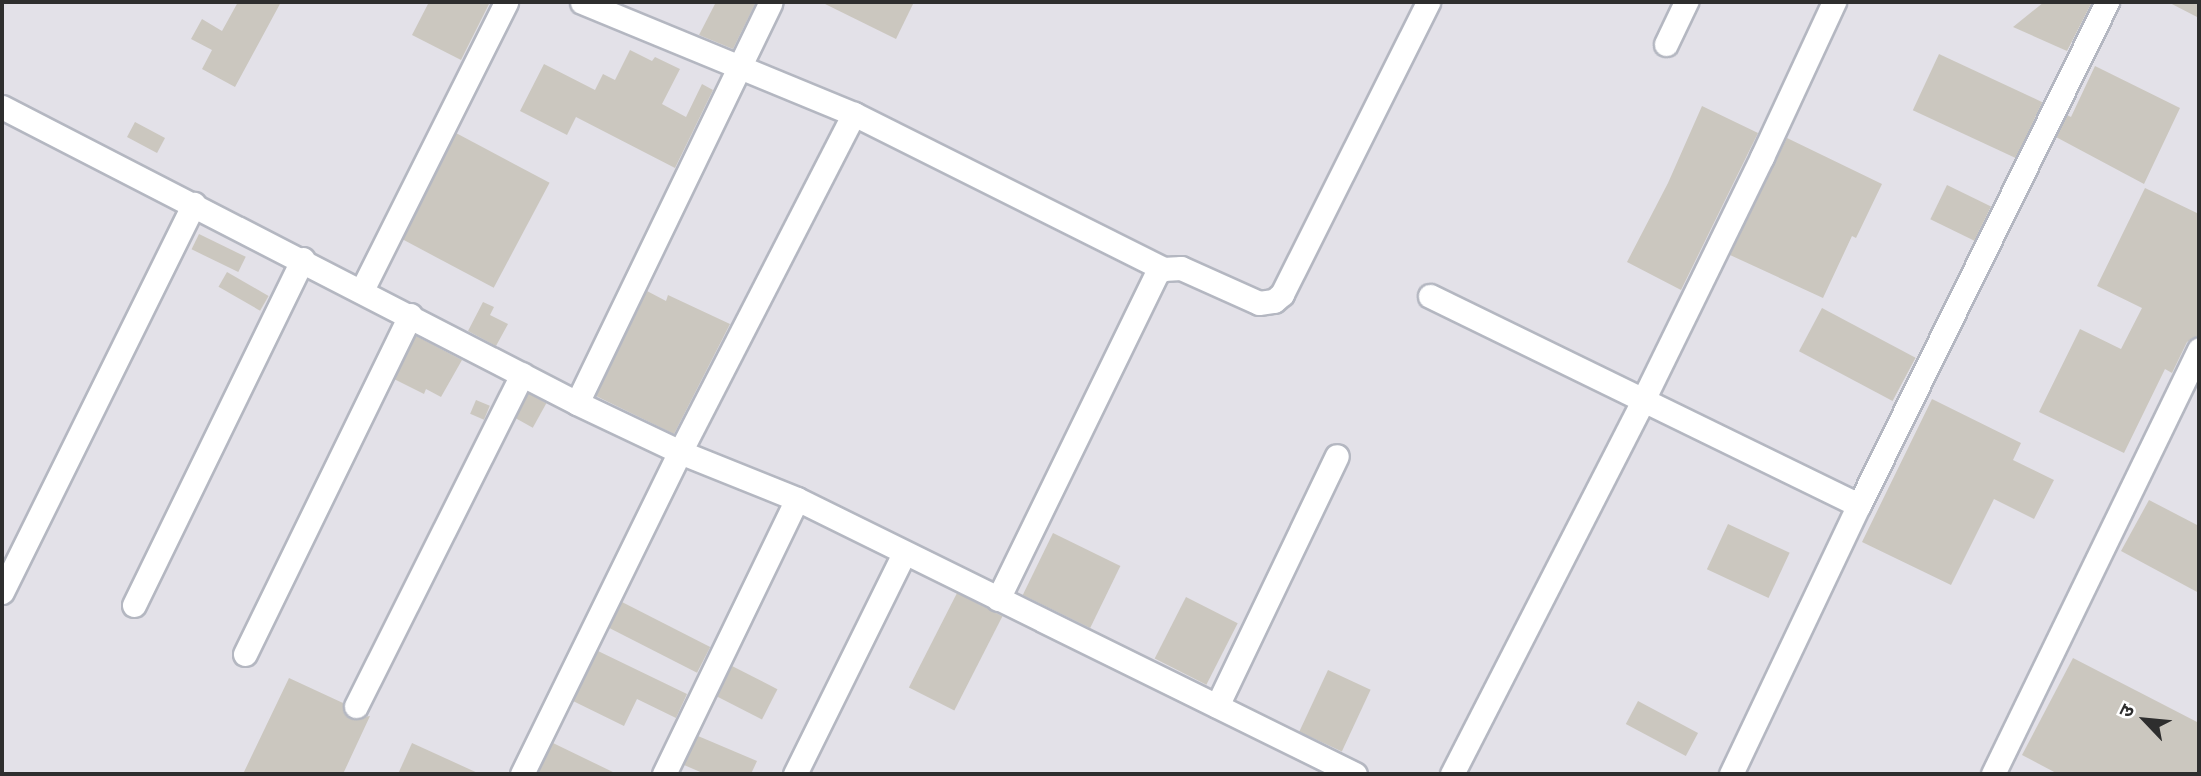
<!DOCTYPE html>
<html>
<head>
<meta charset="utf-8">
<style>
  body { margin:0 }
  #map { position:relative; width:2201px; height:776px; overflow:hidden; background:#efe9e1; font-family:"Golos Text","Noto Sans Devanagari",sans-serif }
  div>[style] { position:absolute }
  .industrial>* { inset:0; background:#e3e1e8; transform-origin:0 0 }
  .building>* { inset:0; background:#cbc7bf; transform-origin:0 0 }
  .roads { filter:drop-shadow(2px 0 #b4b7c1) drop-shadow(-2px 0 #b4b7c1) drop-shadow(0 2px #b4b7c1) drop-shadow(0 -2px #b4b7c1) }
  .minor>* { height:23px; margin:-11.5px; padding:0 11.5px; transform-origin:11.5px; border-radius:11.5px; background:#fff }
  span { translate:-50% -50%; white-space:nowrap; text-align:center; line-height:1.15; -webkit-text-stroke:6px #fff; paint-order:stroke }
  .frame { position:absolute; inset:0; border:4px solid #2e2e2e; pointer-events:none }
  .north { position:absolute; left:2110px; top:685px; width:70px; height:70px; -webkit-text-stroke:5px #fff; paint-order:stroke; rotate:296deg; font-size:19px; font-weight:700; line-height:28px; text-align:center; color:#2e2e2e }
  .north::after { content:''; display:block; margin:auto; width:24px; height:32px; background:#2e2e2e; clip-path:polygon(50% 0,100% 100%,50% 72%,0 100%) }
</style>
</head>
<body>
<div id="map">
  <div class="industrial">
    <div style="left:2px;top:2px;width:2197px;height:772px"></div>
  </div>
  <div class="building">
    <div style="clip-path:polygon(238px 2px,281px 2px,235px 87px,202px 69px,212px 50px,191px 39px,202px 19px,222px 31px)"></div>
    <div style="clip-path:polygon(429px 2px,490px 2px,461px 60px,412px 35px)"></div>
    <div style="clip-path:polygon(716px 2px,756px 2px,733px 49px,699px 35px)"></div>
    <div style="clip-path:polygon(821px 2px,914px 2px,896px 39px)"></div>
    <div style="clip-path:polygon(2044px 2px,2092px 2px,2067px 51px,2013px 27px)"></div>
    <div style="clip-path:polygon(2168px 2px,2199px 2px,2199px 18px)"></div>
    <div style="clip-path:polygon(630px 50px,652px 61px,655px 57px,680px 69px,662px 104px,686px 117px,702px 84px,713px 90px,675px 168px,576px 117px,567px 135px,520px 111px,544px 64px,595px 90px,603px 74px,615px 80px)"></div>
    <div style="left:1939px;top:54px;width:114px;height:62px;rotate:25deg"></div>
    <div style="clip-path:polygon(2095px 66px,2180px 108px,2144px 184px,2056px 137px,2067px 115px,2071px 117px)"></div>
    <div style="clip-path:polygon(1702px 106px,1758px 133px,1681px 290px,1627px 262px,1668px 183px)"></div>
    <div style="left:135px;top:122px;width:34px;height:17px;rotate:28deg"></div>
    <div style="left:456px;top:133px;width:106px;height:119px;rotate:28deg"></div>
    <div style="clip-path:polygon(1787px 138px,1882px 184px,1856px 238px,1852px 236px,1823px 298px,1730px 255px)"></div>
    <div style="left:1947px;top:185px;width:49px;height:38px;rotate:26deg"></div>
    <div style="clip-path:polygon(2145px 188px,2199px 214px,2199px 335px,2187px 342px,2172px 373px,2165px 369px,2124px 453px,2039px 412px,2080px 329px,2121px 349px,2142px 308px,2097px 286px)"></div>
    <div style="left:199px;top:234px;width:52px;height:17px;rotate:26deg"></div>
    <div style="left:227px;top:272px;width:48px;height:17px;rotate:30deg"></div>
    <div style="clip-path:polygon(647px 291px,666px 301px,668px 295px,730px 324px,674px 434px,596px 396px)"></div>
    <div style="clip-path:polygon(483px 302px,494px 307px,490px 315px,508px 324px,496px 346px,468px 331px)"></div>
    <div style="left:1822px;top:308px;width:106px;height:49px;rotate:28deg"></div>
    <div style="clip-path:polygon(416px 336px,462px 360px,441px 397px,426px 389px,424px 394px,394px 379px)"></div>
    <div style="left:528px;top:393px;width:21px;height:28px;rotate:29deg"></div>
    <div style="clip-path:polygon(1932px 399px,2021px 443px,2013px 460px,2054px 480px,2034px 519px,1994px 499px,1951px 585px,1862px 542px)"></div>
    <div style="left:476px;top:400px;width:15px;height:15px;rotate:23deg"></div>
    <div style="clip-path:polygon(2149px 500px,2199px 526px,2199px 593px,2121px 551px)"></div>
    <div style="left:1728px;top:524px;width:68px;height:50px;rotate:25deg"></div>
    <div style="left:1053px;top:533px;width:75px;height:69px;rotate:26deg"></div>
    <div style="left:957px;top:593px;width:51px;height:106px;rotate:27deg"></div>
    <div style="left:1186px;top:597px;width:58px;height:69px;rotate:27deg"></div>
    <div style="left:622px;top:602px;width:99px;height:29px;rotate:27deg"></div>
    <div style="clip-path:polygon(598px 651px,687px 694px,676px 718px,637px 699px,624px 726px,573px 701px)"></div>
    <div style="clip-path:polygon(2073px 658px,2199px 723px,2199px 774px,2058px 774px,2022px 755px)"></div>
    <div style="left:732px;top:666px;width:51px;height:34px;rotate:27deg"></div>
    <div style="left:1328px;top:670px;width:47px;height:68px;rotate:25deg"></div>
    <div style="clip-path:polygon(289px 678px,343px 703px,344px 713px,350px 719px,370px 716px,343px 774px,243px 774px)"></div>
    <div style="left:1638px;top:701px;width:68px;height:26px;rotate:28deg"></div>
    <div style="clip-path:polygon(698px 736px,757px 761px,751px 774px,705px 774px,684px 765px)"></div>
    <div style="clip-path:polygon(412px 743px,480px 774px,398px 774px)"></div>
    <div style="clip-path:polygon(553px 743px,617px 774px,537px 774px)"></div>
  </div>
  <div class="roads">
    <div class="minor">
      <div style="left:582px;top:2px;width:294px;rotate:22.4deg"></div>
      <div style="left:1666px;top:44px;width:47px;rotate:-64.5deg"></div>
      <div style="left:2px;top:107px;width:647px;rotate:27.24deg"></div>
      <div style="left:577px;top:403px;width:114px;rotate:25.4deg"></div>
      <div style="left:680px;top:452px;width:126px;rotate:21.9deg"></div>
      <div style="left:797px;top:499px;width:622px;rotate:26.24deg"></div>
      <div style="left:362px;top:290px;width:322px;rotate:-63.4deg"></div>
      <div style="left:1430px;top:296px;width:477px;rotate:26deg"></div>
      <div style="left:577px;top:403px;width:445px;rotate:-64.2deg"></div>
      <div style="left:2px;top:592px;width:433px;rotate:-63.7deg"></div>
      <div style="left:998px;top:599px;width:363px;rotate:-64deg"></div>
      <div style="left:1157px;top:273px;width:7px;rotate:-34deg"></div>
      <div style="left:1163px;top:269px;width:18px;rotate:-3deg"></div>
      <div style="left:1181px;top:268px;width:85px;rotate:24.2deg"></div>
      <div style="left:1259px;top:303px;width:15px;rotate:-8deg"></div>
      <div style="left:1274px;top:301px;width:11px;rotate:-41deg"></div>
      <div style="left:1282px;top:294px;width:326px;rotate:-63.4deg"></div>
      <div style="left:134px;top:605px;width:385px;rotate:-64deg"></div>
      <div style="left:245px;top:654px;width:377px;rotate:-64deg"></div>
      <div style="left:356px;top:706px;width:371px;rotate:-63.4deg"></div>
      <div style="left:1217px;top:706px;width:277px;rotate:-64.4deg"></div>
      <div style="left:522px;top:774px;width:359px;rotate:-63.9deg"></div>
      <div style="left:680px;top:452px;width:380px;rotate:-62.8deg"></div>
      <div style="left:854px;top:114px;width:346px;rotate:26.6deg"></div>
      <div style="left:664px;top:774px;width:305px;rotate:-64.2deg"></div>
      <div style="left:795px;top:774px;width:246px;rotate:-63.7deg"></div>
      <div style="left:1452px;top:774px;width:420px;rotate:-62.9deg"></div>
      <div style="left:1643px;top:400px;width:271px;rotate:-63.9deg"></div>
      <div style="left:1762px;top:157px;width:171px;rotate:-65.1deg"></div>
      <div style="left:1731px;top:774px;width:298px;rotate:-64.6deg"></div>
      <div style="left:1859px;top:505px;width:561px;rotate:-63.75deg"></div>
      <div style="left:1993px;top:774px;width:472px;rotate:-64.1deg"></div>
    </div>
  </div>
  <div class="frame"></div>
  <div class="north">उ</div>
</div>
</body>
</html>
